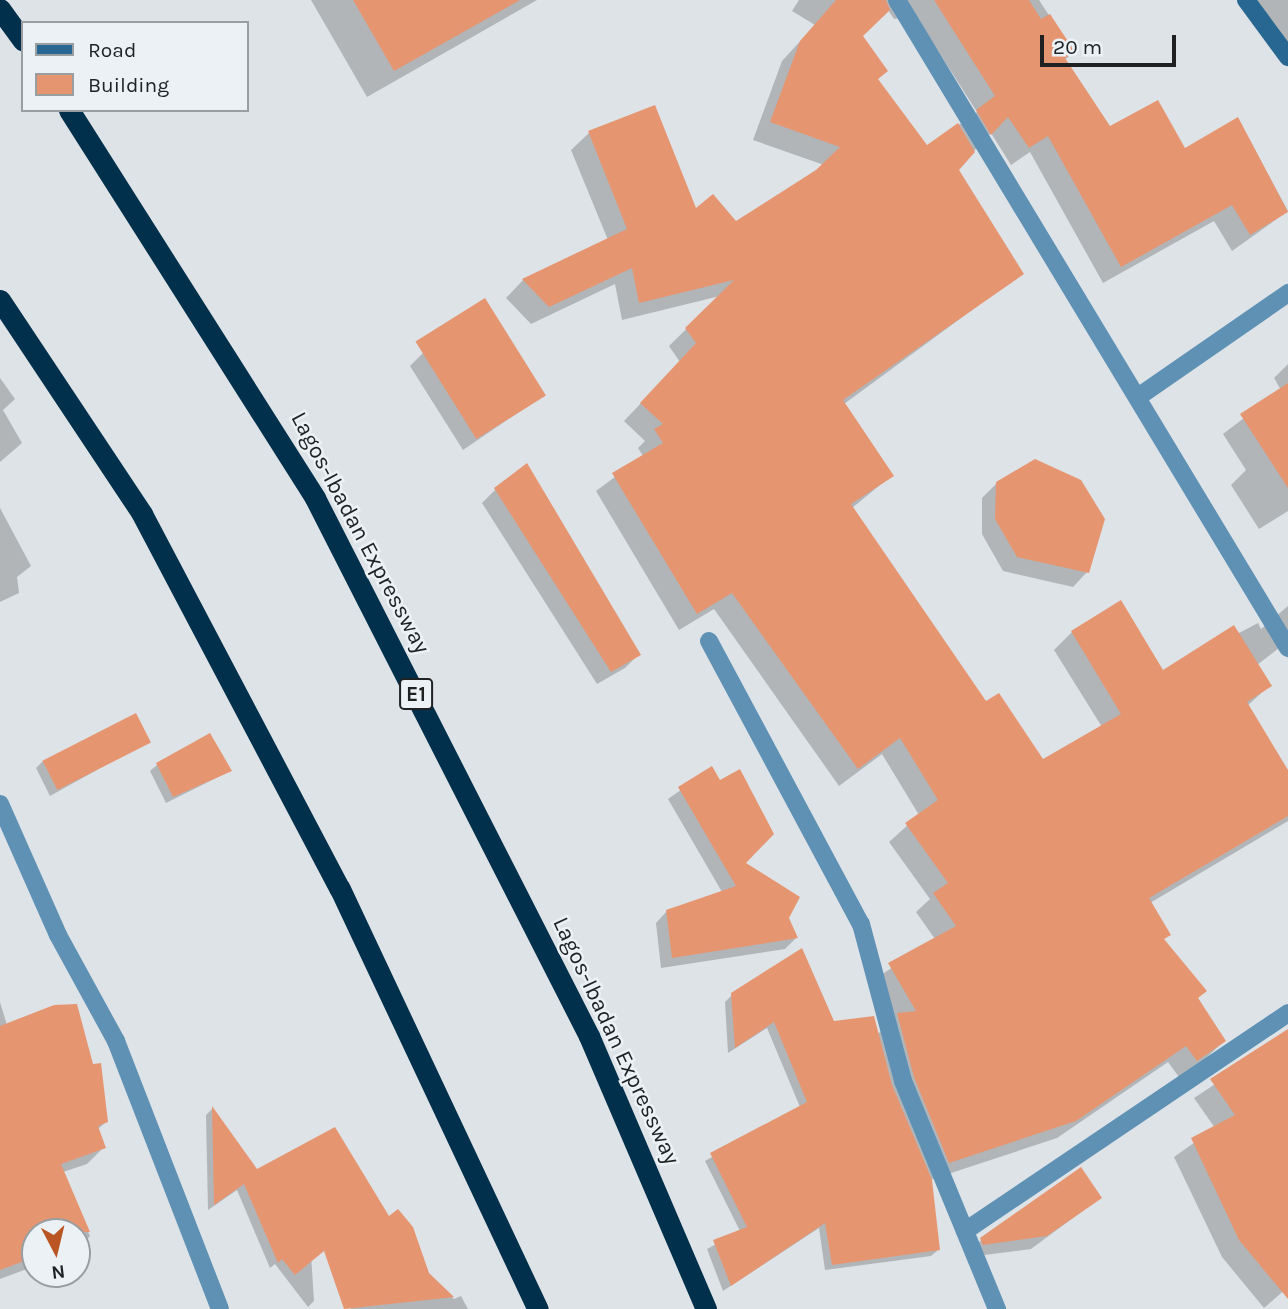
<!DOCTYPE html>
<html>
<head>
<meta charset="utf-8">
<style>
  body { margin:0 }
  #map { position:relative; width:1288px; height:1309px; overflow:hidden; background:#dee3e7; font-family:Karla,sans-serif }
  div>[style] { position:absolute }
  .shadow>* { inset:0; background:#0003 }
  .building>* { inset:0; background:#e69571; transform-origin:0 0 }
  .street>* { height:18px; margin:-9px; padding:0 9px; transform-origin:9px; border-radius:9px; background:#5f91b5 }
  .secondary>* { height:18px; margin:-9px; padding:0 9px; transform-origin:9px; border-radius:9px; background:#276791 }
  .highway>* { height:21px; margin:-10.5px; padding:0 10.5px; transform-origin:10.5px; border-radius:10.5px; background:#00304b }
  span { translate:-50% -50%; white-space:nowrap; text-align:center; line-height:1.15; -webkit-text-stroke:5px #ebf1f5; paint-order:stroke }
  .shield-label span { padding:2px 5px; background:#ebf1f5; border:2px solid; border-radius:5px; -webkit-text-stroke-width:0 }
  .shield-label { font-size:21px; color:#1f2123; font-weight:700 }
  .street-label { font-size:23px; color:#1f2123 }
  .legend { position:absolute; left:21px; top:21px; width:228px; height:91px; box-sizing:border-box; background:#ebf1f5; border:2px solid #999ea1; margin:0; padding:9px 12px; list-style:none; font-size:21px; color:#1f2123 }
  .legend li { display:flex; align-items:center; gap:14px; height:35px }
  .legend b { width:35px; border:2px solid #999ea1 }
  .north { position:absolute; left:21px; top:1218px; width:70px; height:70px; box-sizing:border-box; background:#ebf1f5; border:2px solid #999ea1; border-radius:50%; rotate:173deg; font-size:19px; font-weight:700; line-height:28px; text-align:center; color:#1f2123 }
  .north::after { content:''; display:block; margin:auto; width:24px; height:32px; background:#ba5623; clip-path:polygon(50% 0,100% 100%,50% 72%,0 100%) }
  .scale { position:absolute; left:1040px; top:35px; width:136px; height:32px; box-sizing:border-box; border:4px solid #1f2123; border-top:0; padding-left:9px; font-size:21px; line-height:24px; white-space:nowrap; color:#1f2123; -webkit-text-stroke:5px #ebf1f5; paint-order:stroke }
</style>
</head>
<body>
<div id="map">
  <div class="shadow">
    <div style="clip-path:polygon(311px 0,537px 0,367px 97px)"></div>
    <div style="clip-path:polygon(evenodd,799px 0,1039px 0,1073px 52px,1065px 60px,1109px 129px,1184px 150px,1238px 119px,1288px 211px,1232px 251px,1214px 221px,1103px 283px,1030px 152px,1011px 165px,991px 133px,956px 170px,1021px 274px,844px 404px,891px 476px,852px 508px,986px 703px,1043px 761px,1102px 727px,1054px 650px,1072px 632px,1120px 603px,1163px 673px,1258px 623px,1261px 629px,1288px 606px,1288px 641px,1257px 665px,1269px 686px,1247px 706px,1288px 774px,1288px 821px,1150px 903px,1169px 934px,1163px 940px,1224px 1041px,1206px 1058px,1179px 1077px,1168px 1062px,1057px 1138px,930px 1180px,938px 1250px,931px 1256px,825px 1270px,819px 1228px,723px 1291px,707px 1249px,740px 1231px,705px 1161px,800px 1107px,767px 1028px,728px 1053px,725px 1002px,732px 995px,877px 1035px,893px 1019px,872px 981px,935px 939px,916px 912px,930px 899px,889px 842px,919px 815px,882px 754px,839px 786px,714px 609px,679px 630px,596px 491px,643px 456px,638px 448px,645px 441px,624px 421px,680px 362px,669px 346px,720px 296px,622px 320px,615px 284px,531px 324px,506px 298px,523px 280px,608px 240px,571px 150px,589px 133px,695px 211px,736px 224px,824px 165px,753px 140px,782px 61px,815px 25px,792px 11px,799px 0,888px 10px,894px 19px,916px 16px,977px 112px,926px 148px,877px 80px,886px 71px,861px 36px,888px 10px)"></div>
    <div style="clip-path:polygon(1249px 0,1288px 0,1288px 43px)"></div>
    <div style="clip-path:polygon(424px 352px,544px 395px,463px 450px,410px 366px)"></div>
    <div style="clip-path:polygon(1288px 364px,1288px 511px,1259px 529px,1231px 485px,1246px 470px,1223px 434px,1281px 390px,1274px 378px)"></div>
    <div style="clip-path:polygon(0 378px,15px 399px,3px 410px,22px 443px,0 462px)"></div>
    <div style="clip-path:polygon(997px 483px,1087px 572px,1073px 587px,1003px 571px,982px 534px,982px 498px)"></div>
    <div style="clip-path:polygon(496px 489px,639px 654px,625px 668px,597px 684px,482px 503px)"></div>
    <div style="clip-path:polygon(0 508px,31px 566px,17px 577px,19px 593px,0 602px)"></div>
    <div style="clip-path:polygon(149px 741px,50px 796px,36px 768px,43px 761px)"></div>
    <div style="clip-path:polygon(157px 765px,230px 771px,166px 803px,150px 771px)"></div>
    <div style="clip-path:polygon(712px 768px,744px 864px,796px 938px,785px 949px,661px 968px,656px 923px,667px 911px,722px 892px,668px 799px)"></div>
    <div style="clip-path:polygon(0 1002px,7px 1025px,106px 1122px,97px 1130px,104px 1147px,87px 1164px,63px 1172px,90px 1236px,77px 1249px,77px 1232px,35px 1232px,35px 1266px,0 1279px)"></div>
    <div style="clip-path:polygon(1288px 1036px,1288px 1287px,1264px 1308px,1222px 1257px,1174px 1157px,1215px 1128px,1194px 1098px)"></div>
    <div style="clip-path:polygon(212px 1109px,256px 1171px,334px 1129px,388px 1219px,398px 1211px,411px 1228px,428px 1274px,454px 1299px,461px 1296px,468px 1309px,351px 1309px,315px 1191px,307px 1192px,314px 1301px,308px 1307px,275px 1264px,270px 1268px,237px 1190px,208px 1210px,206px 1115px)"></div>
    <div style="clip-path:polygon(1100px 1198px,1031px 1249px,969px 1257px,981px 1240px)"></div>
  </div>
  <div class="building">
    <div style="clip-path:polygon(353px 0,520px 0,394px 71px)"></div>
    <div style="clip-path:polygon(836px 0,886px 0,890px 10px,863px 36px,888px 71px,878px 79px,927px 145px,958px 123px,975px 152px,959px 170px,1024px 274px,843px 400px,894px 476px,851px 504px,986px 701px,999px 693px,1043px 759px,1121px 714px,1071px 631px,1121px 600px,1163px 670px,1234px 625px,1272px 686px,1247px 702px,1288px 770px,1288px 816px,1149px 898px,1171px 935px,1164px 939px,1207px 991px,1198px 998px,1226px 1041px,1197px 1061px,1186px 1046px,1076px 1121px,949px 1163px,914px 1077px,897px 1013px,916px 1011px,888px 963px,956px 926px,933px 893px,948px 883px,905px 823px,938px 800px,900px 738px,858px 769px,732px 593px,697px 614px,612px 473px,663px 443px,654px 429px,663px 424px,640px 403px,696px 343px,685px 328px,734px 280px,639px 303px,632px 268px,549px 307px,522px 279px,627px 229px,588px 131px,655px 105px,696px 208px,713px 194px,736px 221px,816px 170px,840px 147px,770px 122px,800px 41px)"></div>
    <div style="clip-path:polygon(934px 0,1029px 0,1041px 19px,1050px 14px,1075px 52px,1065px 58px,1110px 126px,1158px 100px,1185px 148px,1238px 117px,1288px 212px,1250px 235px,1232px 205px,1121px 267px,1048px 136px,1029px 148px,1008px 117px,991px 135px,976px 110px,995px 96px)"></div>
    <div style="left:485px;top:298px;width:115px;height:82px;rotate:58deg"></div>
    <div style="clip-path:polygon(1288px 383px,1288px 488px,1240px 414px)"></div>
    <div style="clip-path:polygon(1035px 459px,1081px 480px,1105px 519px,1089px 573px,1017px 557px,995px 519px,996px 482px)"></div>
    <div style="clip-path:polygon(527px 463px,641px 655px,611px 672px,494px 488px)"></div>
    <div style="left:136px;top:713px;width:33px;height:105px;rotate:63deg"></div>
    <div style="clip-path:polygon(210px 733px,232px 771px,173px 797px,156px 763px)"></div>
    <div style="clip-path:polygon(712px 766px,720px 780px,740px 769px,774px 834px,746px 863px,800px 897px,789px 918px,798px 938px,672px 958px,666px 910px,736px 886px,678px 787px)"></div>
    <div style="clip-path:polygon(802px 948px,834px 1021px,874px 1016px,892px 1085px,932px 1180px,940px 1250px,832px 1265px,825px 1223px,731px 1286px,713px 1240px,747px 1227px,710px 1153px,807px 1102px,774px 1022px,735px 1048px,731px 993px)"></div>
    <div style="clip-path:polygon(77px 1004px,93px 1064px,101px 1063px,108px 1122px,98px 1126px,106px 1148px,61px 1164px,90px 1232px,35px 1232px,35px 1257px,0 1270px,0 1026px,54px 1005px)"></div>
    <div style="clip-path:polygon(1288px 1029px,1288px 1299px,1239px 1240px,1191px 1138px,1235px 1115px,1210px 1079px)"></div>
    <div style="clip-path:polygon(212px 1106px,257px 1169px,335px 1127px,389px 1216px,398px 1209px,413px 1227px,429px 1273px,454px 1297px,344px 1309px,324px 1251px,295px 1275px,282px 1259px,278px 1263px,244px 1184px,214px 1205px)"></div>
    <div style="clip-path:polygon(1081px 1167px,1102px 1198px,1047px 1236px,983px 1245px,980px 1238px)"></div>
  </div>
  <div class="street">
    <div style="left:897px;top:0;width:757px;rotate:58.89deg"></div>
    <div style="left:1138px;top:397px;width:183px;rotate:-34.7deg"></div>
    <div style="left:709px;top:641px;width:321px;rotate:61.8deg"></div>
    <div style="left:861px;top:924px;width:163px;rotate:75deg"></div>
    <div style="left:903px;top:1081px;width:247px;rotate:67.6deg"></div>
    <div style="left:0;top:804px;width:143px;rotate:66.1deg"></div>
    <div style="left:58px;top:935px;width:121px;rotate:61.3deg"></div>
    <div style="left:116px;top:1041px;width:287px;rotate:68.8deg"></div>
    <div style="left:965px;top:1231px;width:390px;rotate:-34deg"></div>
  </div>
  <div class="secondary">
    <div style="left:1246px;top:0;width:71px;rotate:53.6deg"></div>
  </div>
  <div class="highway">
    <div style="left:0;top:9px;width:39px;rotate:54deg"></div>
    <div style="left:69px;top:110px;width:459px;rotate:57.6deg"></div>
    <div style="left:315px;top:498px;width:604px;rotate:63.01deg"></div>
    <div style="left:589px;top:1036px;width:297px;rotate:66.8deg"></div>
    <div style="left:0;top:300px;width:257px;rotate:56.4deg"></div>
    <div style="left:142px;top:514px;width:424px;rotate:62.2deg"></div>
    <div style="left:340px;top:889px;width:464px;rotate:64.8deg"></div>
  </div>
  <div class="shield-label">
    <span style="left:416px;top:694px">E1</span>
  </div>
  <div class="street-label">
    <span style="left:360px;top:533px;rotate:62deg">Lagos-Ibadan Expressway</span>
    <span style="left:616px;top:1041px;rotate:65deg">Lagos-Ibadan Expressway</span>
  </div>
  <ul class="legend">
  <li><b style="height:9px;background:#276791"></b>Road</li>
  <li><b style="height:19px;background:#e69571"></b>Building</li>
  </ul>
  <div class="north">N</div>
  <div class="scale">20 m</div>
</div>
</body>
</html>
